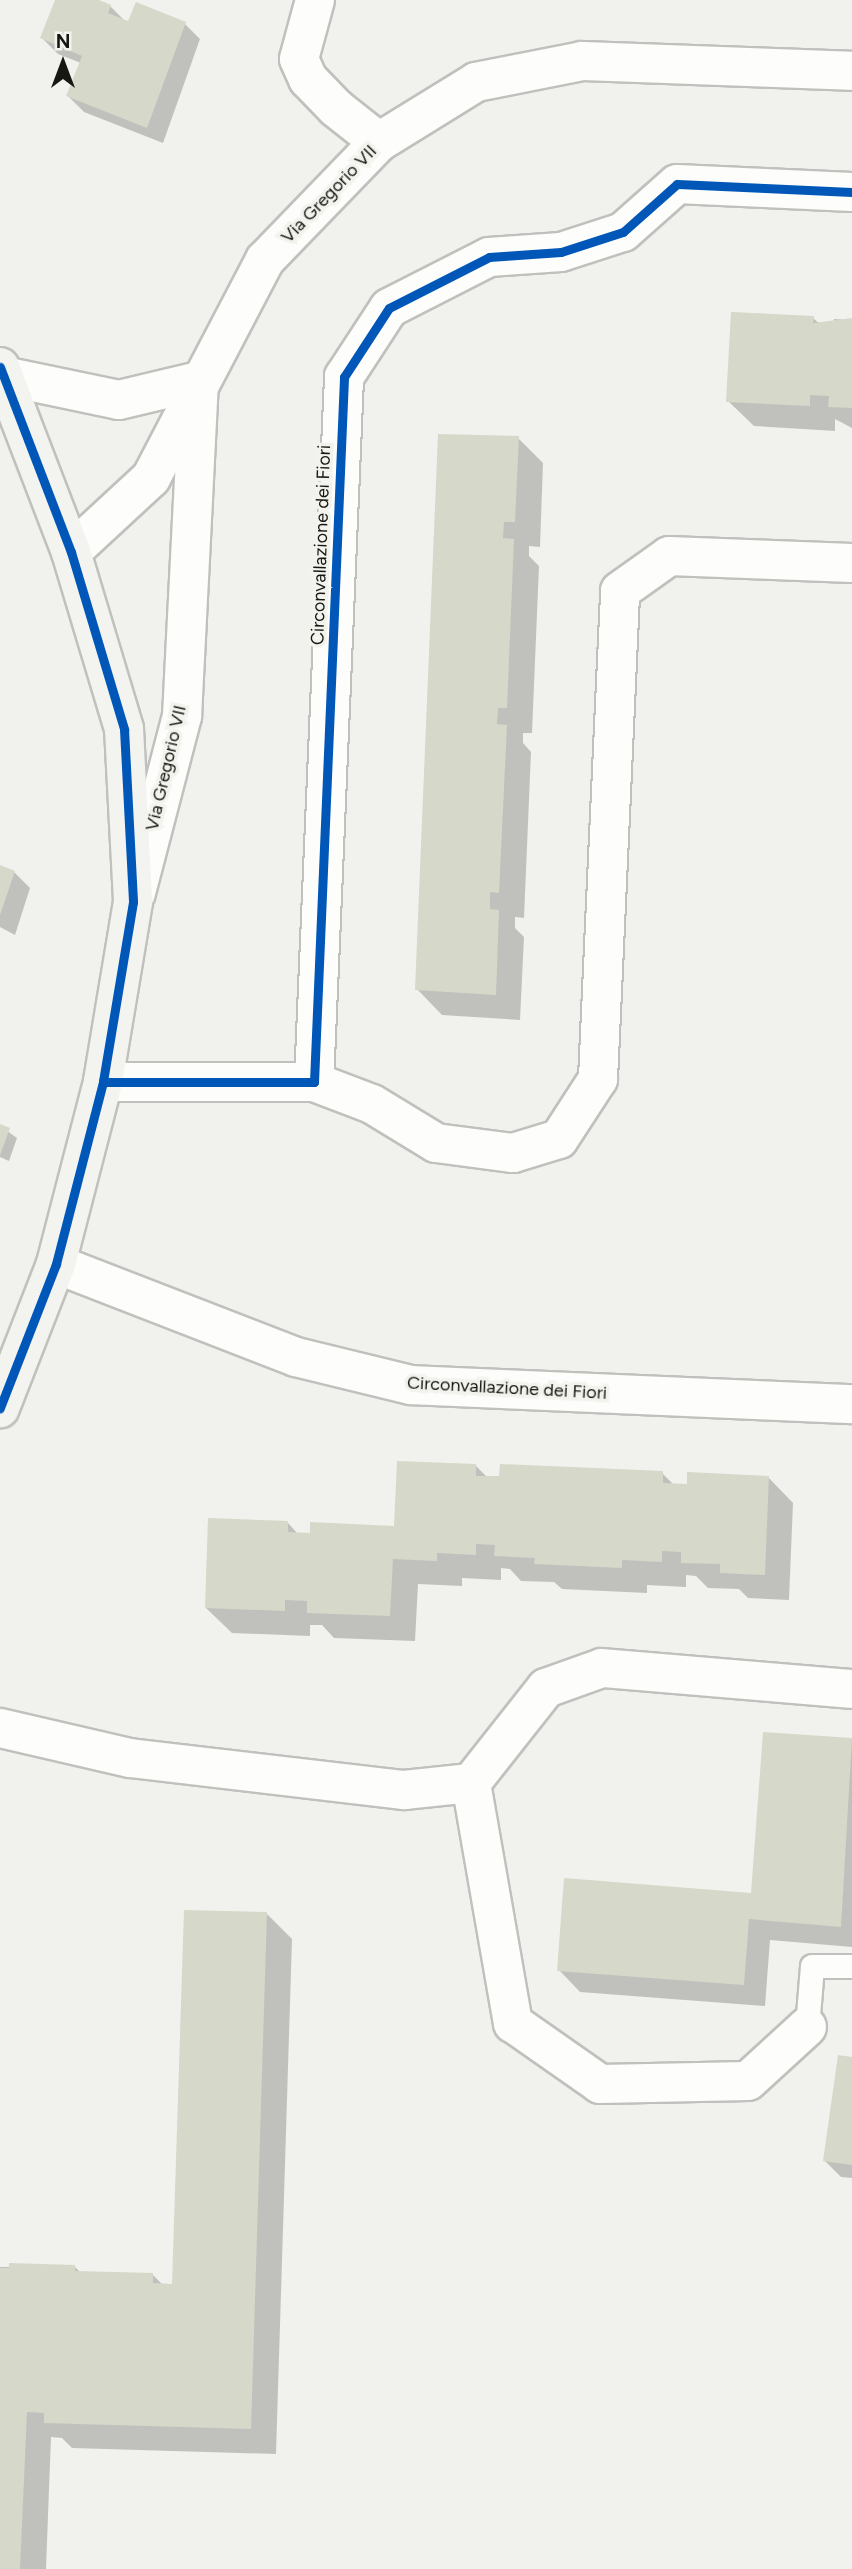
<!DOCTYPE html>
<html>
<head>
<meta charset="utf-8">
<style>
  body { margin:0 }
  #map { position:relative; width:852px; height:2569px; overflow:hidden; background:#f1f2ed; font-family:Figtree,sans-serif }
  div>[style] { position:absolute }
  .shadow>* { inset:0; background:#0003 }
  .building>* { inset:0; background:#d6d8c9 }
  .roads { filter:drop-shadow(2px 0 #c0c0bd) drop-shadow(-2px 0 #c0c0bd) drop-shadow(0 2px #c0c0bd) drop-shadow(0 -2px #c0c0bd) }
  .lane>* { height:23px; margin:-11.5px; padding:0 11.5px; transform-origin:11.5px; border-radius:11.5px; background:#fdfdfc }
  .street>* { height:38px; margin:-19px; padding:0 19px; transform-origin:19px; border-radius:19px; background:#fdfdfc }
  .secondary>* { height:38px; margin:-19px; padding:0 19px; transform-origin:19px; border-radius:19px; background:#f3f3f0 }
  .cycleway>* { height:9px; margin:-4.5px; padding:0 4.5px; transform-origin:4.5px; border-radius:4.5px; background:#0057b8 }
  span { translate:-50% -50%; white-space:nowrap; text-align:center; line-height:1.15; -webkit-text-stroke:7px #f2f3ec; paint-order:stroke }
  .street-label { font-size:18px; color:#161613 }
  .north { position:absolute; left:28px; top:28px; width:70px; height:70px; -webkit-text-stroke:5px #f2f3ec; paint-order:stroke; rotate:0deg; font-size:19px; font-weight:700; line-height:28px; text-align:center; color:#161613 }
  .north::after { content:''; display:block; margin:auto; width:24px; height:32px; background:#161613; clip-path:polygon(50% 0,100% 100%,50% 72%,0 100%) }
</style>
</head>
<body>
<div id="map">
  <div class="shadow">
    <div style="clip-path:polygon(57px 0,94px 0,110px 6px,126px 22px,185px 24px,200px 39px,163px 143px,84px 112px,68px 96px,81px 63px,58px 54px,42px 38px)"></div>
    <div style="clip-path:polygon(813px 318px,821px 325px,834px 326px,834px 319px,852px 320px,852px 428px,835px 419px,835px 431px,754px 426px,728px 401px)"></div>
    <div style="clip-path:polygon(518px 438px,543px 463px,540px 547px,529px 546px,529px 556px,539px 566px,532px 733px,523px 733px,523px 743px,531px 752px,524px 918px,515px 917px,515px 928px,524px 937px,520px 1020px,442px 1015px,417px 989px)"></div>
    <div style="clip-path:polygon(0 867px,14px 872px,30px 888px,15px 935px,0 927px)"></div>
    <div style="clip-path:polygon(0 1126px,17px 1138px,9px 1161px,0 1157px)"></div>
    <div style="clip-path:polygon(476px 1466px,488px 1478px,662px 1473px,675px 1486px,768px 1477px,793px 1503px,789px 1600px,748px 1598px,739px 1589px,708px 1588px,696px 1576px,686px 1575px,686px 1587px,647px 1585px,647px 1593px,562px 1589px,554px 1582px,521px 1581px,510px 1569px,501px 1568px,501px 1580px,462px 1578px,462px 1586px,418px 1584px,415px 1641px,334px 1638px,322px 1625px,310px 1625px,310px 1636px,232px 1633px,206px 1608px,288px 1523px,298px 1534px,396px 1527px)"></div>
    <div style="clip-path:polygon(765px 1734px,852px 1740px,852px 1947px,770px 1940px,765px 2006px,580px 1992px,559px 1970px,752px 1895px)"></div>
    <div style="clip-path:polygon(267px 1914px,292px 1939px,276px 2454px,72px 2448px,62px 2438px,51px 2437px,46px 2569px,0 2569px,0 2267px,75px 2267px,81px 2273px,152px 2274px,163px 2285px,173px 2286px)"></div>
    <div style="clip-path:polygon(852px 2059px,852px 2178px,841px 2177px,825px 2161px)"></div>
  </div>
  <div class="building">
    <div style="clip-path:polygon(55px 0,99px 0,111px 5px,108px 13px,128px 21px,136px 2px,186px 22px,147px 128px,66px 96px,82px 56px,40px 38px)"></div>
    <div style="clip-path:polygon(731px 312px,814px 316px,813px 323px,852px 318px,852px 408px,828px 407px,829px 396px,810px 395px,810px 406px,726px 402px)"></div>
    <div style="clip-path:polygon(438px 434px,519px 436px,515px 522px,504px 522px,503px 538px,514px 539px,507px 708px,498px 708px,497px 724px,507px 725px,499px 893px,490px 892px,490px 909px,499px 910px,496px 995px,415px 990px)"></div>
    <div style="clip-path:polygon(0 865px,15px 871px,0 915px)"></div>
    <div style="clip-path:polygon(0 1124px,10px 1128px,0 1155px)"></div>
    <div style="clip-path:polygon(397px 1461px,476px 1464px,476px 1476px,499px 1476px,500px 1464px,663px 1471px,663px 1483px,687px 1484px,687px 1472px,769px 1476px,765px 1575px,720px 1573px,720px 1564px,681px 1563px,681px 1552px,662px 1551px,662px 1562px,622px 1560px,622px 1568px,534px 1564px,535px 1558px,494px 1556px,495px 1545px,476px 1544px,476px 1555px,437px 1553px,437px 1561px,393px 1559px,390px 1616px,307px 1613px,307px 1601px,285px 1600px,285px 1611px,205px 1608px,208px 1518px,288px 1521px,288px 1532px,310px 1533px,310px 1522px,394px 1526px)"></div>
    <div style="clip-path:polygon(763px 1732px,852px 1738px,841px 1927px,749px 1919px,744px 1985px,557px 1971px,564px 1878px,751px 1893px)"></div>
    <div style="clip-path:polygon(184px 1910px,267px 1912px,251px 2429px,44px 2423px,44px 2413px,27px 2412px,20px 2569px,0 2569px,0 2268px,9px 2268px,9px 2263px,75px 2265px,75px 2271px,153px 2273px,153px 2283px,172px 2284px)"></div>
    <div style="clip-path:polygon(838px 2055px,852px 2057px,852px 2165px,823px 2161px)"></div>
  </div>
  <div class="roads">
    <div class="lane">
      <div style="left:807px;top:2027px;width:61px;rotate:-85.3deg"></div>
      <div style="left:812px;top:1966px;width:40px"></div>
    </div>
    <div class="street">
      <div style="left:315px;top:0;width:61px;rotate:105.2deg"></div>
      <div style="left:299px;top:59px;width:22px;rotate:66deg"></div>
      <div style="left:308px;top:79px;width:40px;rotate:46deg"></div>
      <div style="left:336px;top:108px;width:55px;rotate:38.3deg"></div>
      <div style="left:4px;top:376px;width:117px;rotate:11.8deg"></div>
      <div style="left:119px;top:400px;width:82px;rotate:-13.4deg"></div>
      <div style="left:199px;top:381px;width:335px;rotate:92.9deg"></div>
      <div style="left:182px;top:716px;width:183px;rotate:104.6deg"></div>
      <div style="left:71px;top:552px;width:109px;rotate:-42.8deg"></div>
      <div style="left:151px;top:478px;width:246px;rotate:-62.4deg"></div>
      <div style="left:265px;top:260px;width:164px;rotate:-46deg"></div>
      <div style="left:379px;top:142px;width:114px;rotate:-31.7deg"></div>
      <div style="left:476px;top:82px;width:108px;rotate:-11.2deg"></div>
      <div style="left:582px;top:61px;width:270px;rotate:2.1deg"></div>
      <div style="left:103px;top:1082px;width:211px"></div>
      <div style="left:314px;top:1082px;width:706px;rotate:-87.56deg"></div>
      <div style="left:344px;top:377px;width:82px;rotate:-56.9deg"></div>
      <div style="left:389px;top:308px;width:112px;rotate:-27deg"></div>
      <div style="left:489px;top:257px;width:72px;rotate:-4deg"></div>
      <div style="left:561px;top:252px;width:65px;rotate:-17.9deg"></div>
      <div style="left:623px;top:232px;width:72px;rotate:-41.6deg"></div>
      <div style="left:677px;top:184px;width:175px;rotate:2.6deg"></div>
      <div style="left:314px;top:1082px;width:62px;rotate:20.8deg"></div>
      <div style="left:372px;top:1104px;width:75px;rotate:31.4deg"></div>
      <div style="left:436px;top:1143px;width:78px;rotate:7.4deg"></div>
      <div style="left:513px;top:1153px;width:48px;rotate:-16.9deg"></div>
      <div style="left:559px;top:1139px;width:72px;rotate:-57deg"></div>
      <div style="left:598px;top:1079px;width:488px;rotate:-87.4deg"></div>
      <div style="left:620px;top:591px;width:60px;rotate:-35.5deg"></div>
      <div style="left:669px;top:556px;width:183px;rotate:2.2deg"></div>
      <div style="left:56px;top:1264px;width:257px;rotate:21.2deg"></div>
      <div style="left:296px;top:1357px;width:118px;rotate:13.7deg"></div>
      <div style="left:411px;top:1385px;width:441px;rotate:2.5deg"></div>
      <div style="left:0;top:1728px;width:133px;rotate:13deg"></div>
      <div style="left:130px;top:1758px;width:276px;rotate:6.7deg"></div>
      <div style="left:404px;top:1790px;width:67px;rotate:-6deg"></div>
      <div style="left:471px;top:1783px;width:121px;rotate:-51.7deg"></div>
      <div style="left:546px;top:1688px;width:59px;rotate:-19.7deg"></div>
      <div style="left:602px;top:1668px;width:251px;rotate:4.8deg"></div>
      <div style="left:471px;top:1783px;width:244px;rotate:80.1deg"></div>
      <div style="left:513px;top:2023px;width:106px;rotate:35deg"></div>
      <div style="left:600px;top:2084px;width:148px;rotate:-1.2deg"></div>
      <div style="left:748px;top:2081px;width:80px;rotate:-42.5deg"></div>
    </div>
    <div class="secondary">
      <div style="left:0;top:367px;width:198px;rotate:69deg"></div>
      <div style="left:71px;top:552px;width:185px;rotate:73.3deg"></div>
      <div style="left:124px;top:729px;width:173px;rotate:87deg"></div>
      <div style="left:133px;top:902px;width:182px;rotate:99.5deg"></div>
      <div style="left:103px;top:1082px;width:188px;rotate:104.5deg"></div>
      <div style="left:56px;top:1264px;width:155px;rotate:111.3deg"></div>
    </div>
  </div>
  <div class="cycleway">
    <div style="left:0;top:367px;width:198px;rotate:69deg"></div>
    <div style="left:71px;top:552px;width:185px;rotate:73.3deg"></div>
    <div style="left:124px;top:729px;width:173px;rotate:87deg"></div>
    <div style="left:133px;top:902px;width:182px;rotate:99.5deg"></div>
    <div style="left:103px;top:1082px;width:188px;rotate:104.5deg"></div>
    <div style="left:56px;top:1264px;width:155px;rotate:111.3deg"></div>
    <div style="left:103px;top:1082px;width:211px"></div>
    <div style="left:314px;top:1082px;width:706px;rotate:-87.56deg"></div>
    <div style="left:344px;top:377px;width:82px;rotate:-56.9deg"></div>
    <div style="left:389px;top:308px;width:112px;rotate:-27deg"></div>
    <div style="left:489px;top:257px;width:72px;rotate:-4deg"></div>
    <div style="left:561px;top:252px;width:65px;rotate:-17.9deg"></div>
    <div style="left:623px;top:232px;width:72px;rotate:-41.6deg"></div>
    <div style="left:677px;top:184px;width:175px;rotate:2.6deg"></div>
  </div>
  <div class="street-label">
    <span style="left:329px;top:194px;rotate:-46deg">Via Gregorio VII</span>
    <span style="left:321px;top:545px;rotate:-88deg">Circonvallazione dei Fiori</span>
    <span style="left:166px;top:768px;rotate:-77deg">Via Gregorio VII</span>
    <span style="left:507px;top:1388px;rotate:3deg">Circonvallazione dei Fiori</span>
  </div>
  <div class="north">N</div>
</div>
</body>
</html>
